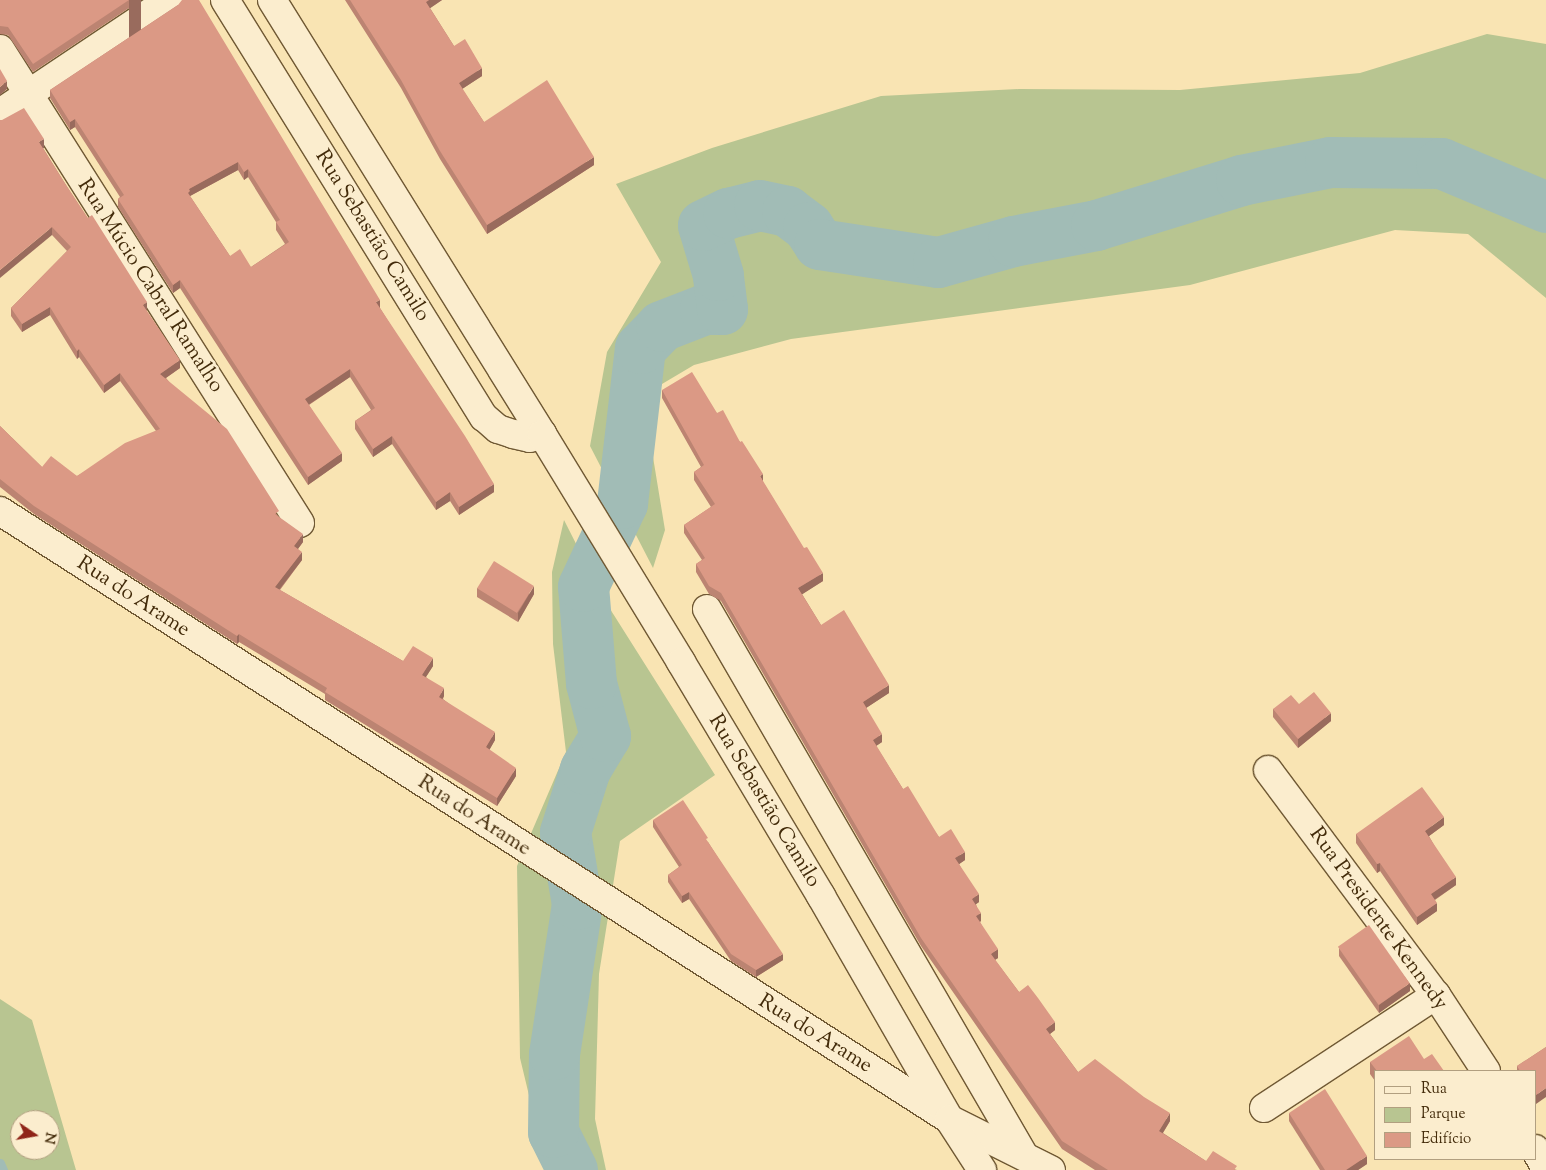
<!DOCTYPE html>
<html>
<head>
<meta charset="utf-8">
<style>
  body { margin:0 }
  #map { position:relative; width:1546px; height:1170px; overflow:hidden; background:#f9e4b3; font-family:"Sorts Mill Goudy",serif }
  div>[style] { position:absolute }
  .green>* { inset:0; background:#b8c591 }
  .stream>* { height:9px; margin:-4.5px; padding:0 4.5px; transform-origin:4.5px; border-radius:4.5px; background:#a1bcb6 }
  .river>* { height:51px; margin:-25.5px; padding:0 25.5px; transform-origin:25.5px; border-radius:25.5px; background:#a1bcb6 }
  .roads { filter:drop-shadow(1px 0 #705934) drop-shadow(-1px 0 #705934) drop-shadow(0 1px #705934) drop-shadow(0 -1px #705934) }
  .minor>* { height:28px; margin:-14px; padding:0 14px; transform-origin:14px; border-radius:14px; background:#fbedce }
  .secondary>* { height:28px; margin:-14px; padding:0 14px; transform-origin:14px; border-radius:14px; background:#fbedce }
  .wall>* { inset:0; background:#bc8472 }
  .shaded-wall>* { inset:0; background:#996b5d; transform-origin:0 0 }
  .building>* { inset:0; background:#db9985; transform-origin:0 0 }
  span { translate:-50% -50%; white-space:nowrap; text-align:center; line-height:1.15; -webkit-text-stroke:5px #fbedce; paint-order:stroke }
  .street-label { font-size:21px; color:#432b0a }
  .legend { position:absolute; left:1374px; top:1070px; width:162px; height:90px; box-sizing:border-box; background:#fbedce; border:1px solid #b19f80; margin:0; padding:6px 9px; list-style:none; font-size:15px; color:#432b0a }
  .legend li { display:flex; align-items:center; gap:10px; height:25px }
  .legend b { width:25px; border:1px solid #b19f80 }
  .north { position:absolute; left:10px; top:1110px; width:50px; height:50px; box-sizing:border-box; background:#fbedce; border:1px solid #b19f80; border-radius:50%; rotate:102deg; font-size:14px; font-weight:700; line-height:20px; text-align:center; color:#432b0a }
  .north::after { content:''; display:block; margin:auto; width:18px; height:22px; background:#8f2418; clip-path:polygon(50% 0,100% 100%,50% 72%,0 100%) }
</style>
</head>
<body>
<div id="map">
  <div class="green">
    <div style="clip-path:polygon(1487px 34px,1546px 44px,1546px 298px,1468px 234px,1395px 230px,1190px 285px,791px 339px,694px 365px,662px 384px,650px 412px,653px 457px,665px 530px,653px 568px,590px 446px,607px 352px,661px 262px,616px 184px,712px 148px,881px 96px,1019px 89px,1180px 90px,1360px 73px)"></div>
    <div style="clip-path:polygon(564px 520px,605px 601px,715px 775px,620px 841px,599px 974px,595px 1119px,606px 1170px,547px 1170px,520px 1058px,517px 866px,566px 752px,553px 644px,552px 572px)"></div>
    <div style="clip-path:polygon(evenodd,0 999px,32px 1020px,76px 1170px,0 1170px,0 999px,20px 1120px,50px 1120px,50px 1150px,20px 1150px,20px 1120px)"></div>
  </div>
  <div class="stream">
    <div style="left:0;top:1163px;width:8px;rotate:67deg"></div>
  </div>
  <div class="river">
    <div style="left:572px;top:1170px;width:42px;rotate:-116.6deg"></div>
    <div style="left:553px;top:1132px;width:78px;rotate:-89.3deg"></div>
    <div style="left:554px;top:1054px;width:152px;rotate:-81.3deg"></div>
    <div style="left:577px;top:904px;width:73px;rotate:-99.5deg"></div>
    <div style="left:565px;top:832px;width:66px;rotate:-72.4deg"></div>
    <div style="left:585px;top:769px;width:39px;rotate:-59deg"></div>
    <div style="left:605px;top:736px;width:55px;rotate:-104.8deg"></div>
    <div style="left:591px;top:683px;width:97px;rotate:-94.7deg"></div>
    <div style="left:583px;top:586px;width:92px;rotate:-64.8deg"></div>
    <div style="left:622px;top:503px;width:156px;rotate:-83.4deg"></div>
    <div style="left:640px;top:348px;width:30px;rotate:-46deg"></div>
    <div style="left:661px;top:326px;width:47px;rotate:-21.1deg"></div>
    <div style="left:705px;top:309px;width:17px"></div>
    <div style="left:722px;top:309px;width:34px;rotate:-97deg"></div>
    <div style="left:718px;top:275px;width:52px;rotate:-106.7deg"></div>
    <div style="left:703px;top:225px;width:28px;rotate:-26deg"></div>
    <div style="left:728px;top:213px;width:32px;rotate:-14deg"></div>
    <div style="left:759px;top:205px;width:29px;rotate:12deg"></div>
    <div style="left:787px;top:211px;width:26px;rotate:37deg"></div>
    <div style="left:808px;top:227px;width:20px;rotate:57deg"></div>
    <div style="left:819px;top:244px;width:120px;rotate:8.6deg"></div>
    <div style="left:938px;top:262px;width:78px;rotate:-15.6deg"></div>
    <div style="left:1013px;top:241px;width:85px;rotate:-10.9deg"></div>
    <div style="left:1096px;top:225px;width:152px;rotate:-17.2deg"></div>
    <div style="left:1241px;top:180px;width:91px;rotate:-11.4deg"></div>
    <div style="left:1330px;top:162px;width:111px;rotate:0.5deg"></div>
    <div style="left:1441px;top:163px;width:114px;rotate:22.7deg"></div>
  </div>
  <div class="roads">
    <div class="minor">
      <div style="left:225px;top:0;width:491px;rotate:58.2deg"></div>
      <div style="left:484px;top:417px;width:18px;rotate:41deg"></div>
      <div style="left:498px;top:429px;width:16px;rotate:18deg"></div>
      <div style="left:513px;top:434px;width:17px;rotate:13deg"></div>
      <div style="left:530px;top:438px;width:13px;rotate:-18deg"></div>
      <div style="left:0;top:49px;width:561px;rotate:57.67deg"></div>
      <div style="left:0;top:113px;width:203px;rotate:-33.8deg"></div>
      <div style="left:0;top:511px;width:1127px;rotate:32.65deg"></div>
      <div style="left:949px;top:1119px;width:114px;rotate:26.6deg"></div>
      <div style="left:707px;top:609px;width:630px;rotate:59.89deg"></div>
      <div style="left:1268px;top:770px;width:281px;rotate:53.3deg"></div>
      <div style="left:1436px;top:995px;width:91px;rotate:56.7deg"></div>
      <div style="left:1264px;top:1108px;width:206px;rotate:-33.3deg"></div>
      <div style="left:1535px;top:1149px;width:23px;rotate:61deg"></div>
    </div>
    <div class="secondary">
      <div style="left:272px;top:0;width:511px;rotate:58.11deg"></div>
      <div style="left:542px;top:434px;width:267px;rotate:58.6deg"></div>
      <div style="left:681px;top:662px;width:273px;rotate:59.1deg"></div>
      <div style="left:821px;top:896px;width:257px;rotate:60.1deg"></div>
      <div style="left:949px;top:1119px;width:61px;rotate:57.1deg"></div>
    </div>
  </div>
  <div class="wall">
    <div style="clip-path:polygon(0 0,141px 0,33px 72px,8px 35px,0 34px)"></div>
    <div style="clip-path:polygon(345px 0,442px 0,430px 8px,454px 46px,482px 76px,462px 89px,484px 122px,594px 165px,487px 234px,440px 159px,401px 88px)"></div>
    <div style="clip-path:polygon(evenodd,178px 5px,380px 308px,494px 492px,459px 515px,450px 501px,436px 510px,392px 444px,373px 457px,355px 429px,355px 421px,371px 410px,350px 377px,309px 405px,342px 461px,308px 485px,180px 288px,173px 293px,118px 207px,118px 199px,120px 197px,75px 127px,70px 130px,50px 98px,50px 90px,178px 5px,238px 170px,244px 180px,248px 177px,276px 222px,276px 230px,285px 244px,251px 267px,230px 256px,190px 196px,238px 170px)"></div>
    <div style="clip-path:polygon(0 120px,44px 148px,43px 148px,66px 185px,147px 310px,146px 311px,180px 368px,166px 378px,279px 517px,303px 542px,298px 549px,302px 560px,280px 590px,403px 661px,433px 666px,426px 677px,444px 696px,443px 699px,495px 740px,489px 750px,516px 776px,497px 806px,325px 700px,325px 694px,239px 642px,237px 644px,34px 514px,0 487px,0 426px,42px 467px,77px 476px,156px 431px,120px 381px,104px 393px,79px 357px,77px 359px,50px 315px,22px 332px,11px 316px,11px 308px,67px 251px,52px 235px)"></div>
    <div style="clip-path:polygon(662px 390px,717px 413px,740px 442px,763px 482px,823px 581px,802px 594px,821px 625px,889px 693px,866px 708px,882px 742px,876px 746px,903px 789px,939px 837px,965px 860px,959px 864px,979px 902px,976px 904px,981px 921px,980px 922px,998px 958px,995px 960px,1019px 992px,1055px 1030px,1050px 1034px,1078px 1072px,1170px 1121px,1163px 1133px,1206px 1161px,1237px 1170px,1095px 1170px,1062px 1149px,921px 946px,721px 601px,709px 594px,696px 572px,696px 564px,702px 560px,684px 533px,684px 525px,711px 507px,694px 480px,694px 472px,701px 467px,662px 398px)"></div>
    <div style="clip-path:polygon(477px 588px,534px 594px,518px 622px,477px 597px)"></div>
    <div style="clip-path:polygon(1299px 704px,1331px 721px,1298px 748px,1273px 717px,1273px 709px)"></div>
    <div style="clip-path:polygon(653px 820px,708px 842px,783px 960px,756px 977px,731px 961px,689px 899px,682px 903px,668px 882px,668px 875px,679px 867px,653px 827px)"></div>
    <div style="clip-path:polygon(1444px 825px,1429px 836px,1456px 885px,1435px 900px,1437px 911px,1417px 925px,1380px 871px,1377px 873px,1356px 843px,1356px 834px)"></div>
    <div style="clip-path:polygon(1339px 948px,1410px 991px,1379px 1013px,1339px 956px)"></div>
    <div style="clip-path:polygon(1546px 1047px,1536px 1104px,1535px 1102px,1535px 1071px,1517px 1071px,1517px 1066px)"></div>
    <div style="clip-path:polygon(1424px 1059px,1444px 1071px,1375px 1071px,1375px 1081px,1370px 1074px,1370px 1062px)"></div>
    <div style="clip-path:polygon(1289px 1113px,1367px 1164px,1358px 1170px,1320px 1170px,1289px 1121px)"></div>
  </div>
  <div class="shaded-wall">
    <div style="left:129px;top:0;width:12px;height:115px"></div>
    <div style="clip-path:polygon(429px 0,442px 0,426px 11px,426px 2px)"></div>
    <div style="clip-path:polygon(482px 68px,482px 76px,459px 91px,459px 83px)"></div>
    <div style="clip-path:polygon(7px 81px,7px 89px,0 95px,0 87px)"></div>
    <div style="clip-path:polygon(75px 119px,75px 127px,70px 130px,70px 122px)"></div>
    <div style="clip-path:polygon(44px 139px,44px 148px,39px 150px,39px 142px)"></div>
    <div style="clip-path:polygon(594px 157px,594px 165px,487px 234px,487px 225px)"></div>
    <div style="clip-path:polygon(238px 162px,238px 170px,190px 196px,188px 193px,189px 189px)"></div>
    <div style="clip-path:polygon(248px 169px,248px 177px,244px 180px,244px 172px)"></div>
    <div style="clip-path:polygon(52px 227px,52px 235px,0 278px,0 270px)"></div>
    <div style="clip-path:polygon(180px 280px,180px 288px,173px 293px,173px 285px)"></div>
    <div style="clip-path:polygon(380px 300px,380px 308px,376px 310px,376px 302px)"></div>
    <div style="clip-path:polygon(147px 302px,147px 310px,143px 313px,143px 305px)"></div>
    <div style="clip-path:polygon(50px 307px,50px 315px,22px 332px,22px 324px)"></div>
    <div style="clip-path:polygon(79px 349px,79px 357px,77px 359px,77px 351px)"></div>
    <div style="clip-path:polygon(180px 360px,180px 368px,160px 382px,160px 374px)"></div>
    <div style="clip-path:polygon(350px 369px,350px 377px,305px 407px,305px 399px)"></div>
    <div style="clip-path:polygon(120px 373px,120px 381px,104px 393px,104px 385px)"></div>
    <div style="clip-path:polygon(392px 436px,392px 444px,373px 457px,373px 449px)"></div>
    <div style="clip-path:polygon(342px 453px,342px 461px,308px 485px,308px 477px)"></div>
    <div style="clip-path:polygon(763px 474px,763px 482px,760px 476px)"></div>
    <div style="clip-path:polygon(494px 484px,494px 492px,459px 515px,459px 507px)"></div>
    <div style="clip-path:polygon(450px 492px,450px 501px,436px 510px,436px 502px)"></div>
    <div style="clip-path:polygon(303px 534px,303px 542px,294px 554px,294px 546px)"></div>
    <div style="clip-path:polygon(302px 552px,302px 560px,275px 595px,275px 587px)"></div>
    <div style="clip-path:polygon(823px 573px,823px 581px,798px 597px,798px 588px)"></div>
    <div style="clip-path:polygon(534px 586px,534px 594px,518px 622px,518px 613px)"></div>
    <div style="clip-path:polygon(239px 634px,239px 642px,237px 644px,237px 636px)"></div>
    <div style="clip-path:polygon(433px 658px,433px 666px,422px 683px,422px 675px)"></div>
    <div style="clip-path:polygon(889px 685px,889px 693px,863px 710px,863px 702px)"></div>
    <div style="clip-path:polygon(444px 688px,444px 696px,439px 705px,439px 697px)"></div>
    <div style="clip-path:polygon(1331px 713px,1331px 721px,1298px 748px,1298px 739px)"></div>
    <div style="clip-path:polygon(495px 732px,495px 740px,486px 756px,486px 747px)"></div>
    <div style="clip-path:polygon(882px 734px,882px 742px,873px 748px,873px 740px)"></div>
    <div style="clip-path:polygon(516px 768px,516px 776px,497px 806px,497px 798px)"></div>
    <div style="clip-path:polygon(1444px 817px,1444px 825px,1425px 839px,1425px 831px)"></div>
    <div style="clip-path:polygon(965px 852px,965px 860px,955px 867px,955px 858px)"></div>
    <div style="clip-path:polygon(1380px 863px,1380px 871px,1377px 873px,1377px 864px)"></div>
    <div style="clip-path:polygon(1456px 877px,1456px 885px,1431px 902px,1431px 894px)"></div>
    <div style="clip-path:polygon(689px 892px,689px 899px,682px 903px,682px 896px)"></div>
    <div style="clip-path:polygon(979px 894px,979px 902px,972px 907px,972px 899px)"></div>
    <div style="clip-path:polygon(1437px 903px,1437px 911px,1417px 925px,1417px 917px)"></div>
    <div style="clip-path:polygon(981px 913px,981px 921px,976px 924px,976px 916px)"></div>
    <div style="clip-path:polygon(998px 949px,998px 958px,991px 962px,991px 954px)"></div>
    <div style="clip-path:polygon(783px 954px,783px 960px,756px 977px,756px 970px)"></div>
    <div style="clip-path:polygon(1410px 983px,1410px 991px,1379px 1013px,1379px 1005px)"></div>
    <div style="clip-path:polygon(1055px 1022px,1055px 1030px,1046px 1037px,1046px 1029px)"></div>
    <div style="clip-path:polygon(1546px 1088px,1546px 1097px,1536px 1104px,1536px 1095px)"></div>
    <div style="clip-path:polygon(1170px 1113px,1170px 1121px,1159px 1139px,1159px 1131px)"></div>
    <div style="clip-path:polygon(1367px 1156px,1367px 1164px,1358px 1170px,1346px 1170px)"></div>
  </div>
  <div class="building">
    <div style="clip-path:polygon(0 0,129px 0,33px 64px,8px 27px,0 26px)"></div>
    <div style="clip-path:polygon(evenodd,182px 0,199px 0,380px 300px,376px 302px,465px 436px,494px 484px,459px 507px,450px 492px,436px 502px,392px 436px,373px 449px,355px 421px,375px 408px,350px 369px,305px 399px,342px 453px,308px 477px,180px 280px,173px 285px,118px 199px,124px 195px,75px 119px,70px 122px,50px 90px,178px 5px,182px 0,238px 162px,244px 172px,248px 169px,280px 220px,276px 222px,289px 242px,251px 267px,240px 249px,230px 256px,188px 193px,190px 191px,189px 189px,238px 162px)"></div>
    <div style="clip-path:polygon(350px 0,429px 0,426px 2px,454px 46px,465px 39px,482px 68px,459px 83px,484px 122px,547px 80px,594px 157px,487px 225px,440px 151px,401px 80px)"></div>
    <div style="clip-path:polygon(0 69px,7px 81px,0 87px)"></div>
    <div style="clip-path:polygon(24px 108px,44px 139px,39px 142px,66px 185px,88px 218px,92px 215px,147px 302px,143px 305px,180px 360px,160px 374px,227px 429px,279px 511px,275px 514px,303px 534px,294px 546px,302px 552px,275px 587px,403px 661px,413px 646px,433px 658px,422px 675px,444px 688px,439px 697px,495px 732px,486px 747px,516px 768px,497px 798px,325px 692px,327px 688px,239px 634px,237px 636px,34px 506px,0 479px,0 426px,42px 467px,51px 456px,77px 476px,125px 443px,160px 429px,120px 373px,104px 385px,79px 349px,77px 351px,50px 307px,22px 324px,11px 308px,71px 247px,52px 227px,0 270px,0 120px,2px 120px)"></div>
    <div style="clip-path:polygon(692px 372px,717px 413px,723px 410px,740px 442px,742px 441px,763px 474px,760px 476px,804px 548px,807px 547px,823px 573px,798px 588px,821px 625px,844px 610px,889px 685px,863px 702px,882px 734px,873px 740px,903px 789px,908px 786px,939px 837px,951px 829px,965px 852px,955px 858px,979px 894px,972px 899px,981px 913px,976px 916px,998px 949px,991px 954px,1019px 992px,1028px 985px,1038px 998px,1055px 1022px,1046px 1029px,1078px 1072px,1095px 1059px,1144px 1097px,1170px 1113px,1159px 1131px,1206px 1161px,1213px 1151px,1237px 1166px,1234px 1170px,1108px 1170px,1062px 1141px,921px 938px,721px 593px,709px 586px,696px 564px,705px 558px,684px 525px,715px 504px,694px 472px,704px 465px,662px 390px)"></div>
    <div style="left:494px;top:561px;width:47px;height:32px;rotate:32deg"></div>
    <div style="clip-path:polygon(1314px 692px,1331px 713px,1298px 739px,1273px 709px,1291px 695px,1299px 704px)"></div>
    <div style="clip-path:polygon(1422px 787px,1444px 817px,1425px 831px,1456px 877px,1431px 894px,1437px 903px,1417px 917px,1380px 863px,1377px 864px,1356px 834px)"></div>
    <div style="clip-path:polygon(683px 800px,708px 838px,706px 839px,783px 954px,756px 970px,731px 954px,689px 892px,682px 896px,668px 875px,682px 865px,653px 820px)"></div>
    <div style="left:1369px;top:925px;width:71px;height:38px;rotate:55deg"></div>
    <div style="clip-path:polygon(1409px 1036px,1424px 1059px,1432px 1054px,1444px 1071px,1377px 1071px,1370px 1062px)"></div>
    <div style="clip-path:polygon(1546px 1047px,1546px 1088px,1536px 1095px,1535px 1094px,1535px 1071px,1520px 1071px,1517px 1066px)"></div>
    <div style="clip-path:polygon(1325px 1089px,1367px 1156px,1346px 1170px,1325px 1170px,1289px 1113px)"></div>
  </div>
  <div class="street-label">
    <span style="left:372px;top:236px;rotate:58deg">Rua Sebastião Camilo</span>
    <span style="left:150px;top:286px;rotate:57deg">Rua Múcio Cabral Ramalho</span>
    <span style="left:133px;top:597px;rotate:33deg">Rua do Arame</span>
    <span style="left:764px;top:801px;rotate:59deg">Rua Sebastião Camilo</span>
    <span style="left:474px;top:816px;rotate:33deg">Rua do Arame</span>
    <span style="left:1378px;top:919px;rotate:54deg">Rua Presidente Kennedy</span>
    <span style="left:815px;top:1034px;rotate:32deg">Rua do Arame</span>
  </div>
  <ul class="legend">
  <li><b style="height:6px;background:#fbedce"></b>Rua</li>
  <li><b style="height:14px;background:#b8c591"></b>Parque</li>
  <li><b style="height:14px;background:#db9985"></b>Edifício</li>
  </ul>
  <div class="north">N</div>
</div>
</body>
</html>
